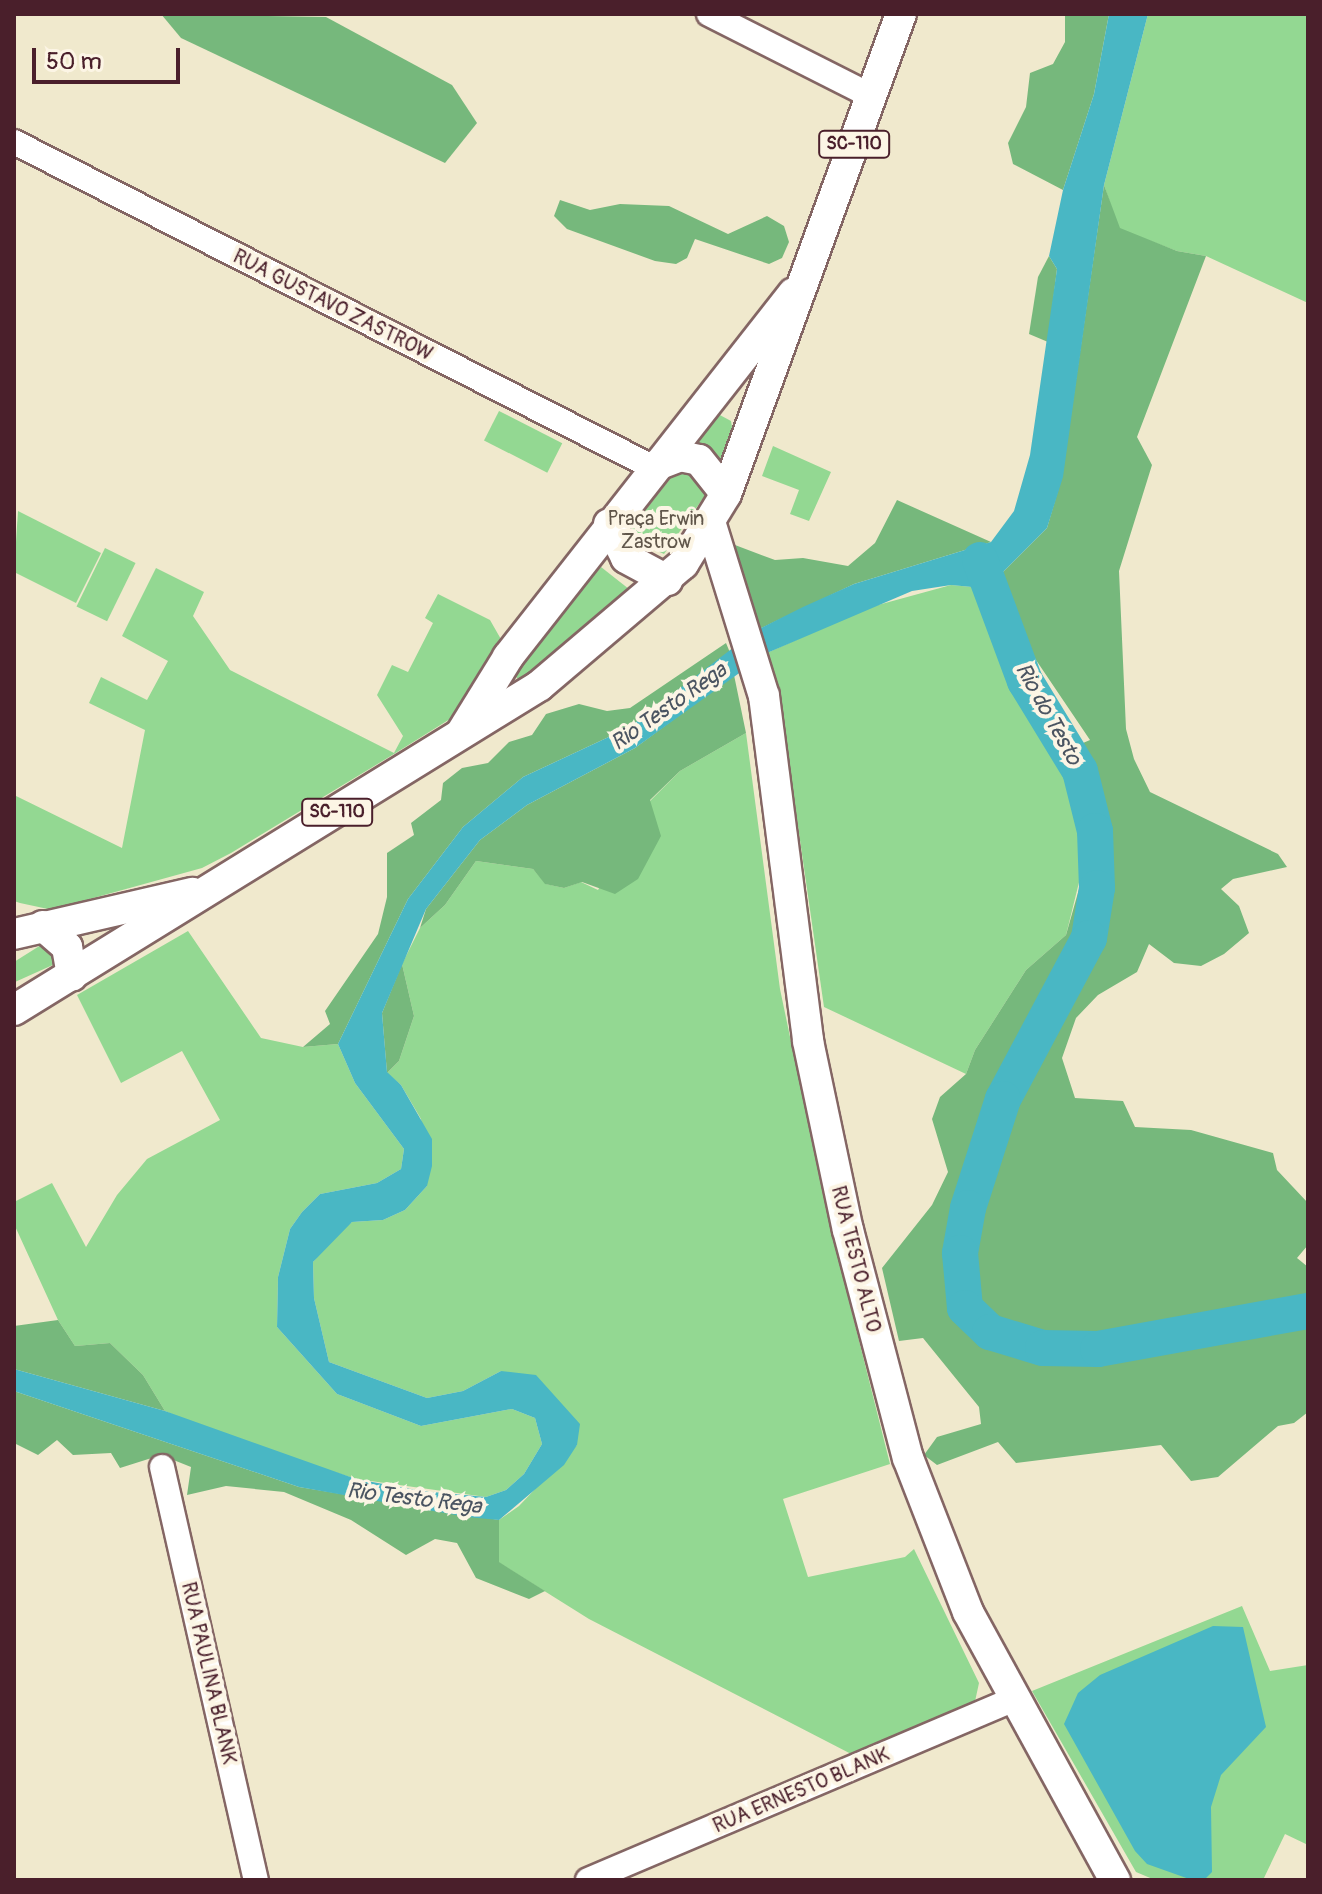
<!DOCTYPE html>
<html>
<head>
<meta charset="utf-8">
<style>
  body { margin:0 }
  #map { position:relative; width:1322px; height:1894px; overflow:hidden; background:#f0e9cd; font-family:Pangolin,sans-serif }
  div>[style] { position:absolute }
  .green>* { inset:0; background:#93d892; transform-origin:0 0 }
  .forest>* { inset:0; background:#76b87c }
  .water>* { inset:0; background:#49b7c4 }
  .river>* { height:36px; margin:-18px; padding:0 18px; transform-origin:18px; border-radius:18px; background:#49b7c4 }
  .roads { filter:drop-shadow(2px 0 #846664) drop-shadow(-2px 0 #846664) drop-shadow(0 2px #846664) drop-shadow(0 -2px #846664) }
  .minor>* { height:24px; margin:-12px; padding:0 12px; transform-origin:12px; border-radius:12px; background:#fff }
  .major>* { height:30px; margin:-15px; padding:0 15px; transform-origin:15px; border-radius:15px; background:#fff }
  span { translate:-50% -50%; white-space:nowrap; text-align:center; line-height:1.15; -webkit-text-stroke:8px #fcf5e5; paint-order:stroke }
  .shield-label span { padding:2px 6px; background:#fcf5e5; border:2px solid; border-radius:6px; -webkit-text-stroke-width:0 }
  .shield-label { font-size:18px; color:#4a1f2b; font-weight:700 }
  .street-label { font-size:20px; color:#4a1f2b }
  .park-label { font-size:20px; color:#60564a }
  .water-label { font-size:22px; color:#4a5461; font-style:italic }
  .frame { position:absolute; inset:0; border:16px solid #4a1f2b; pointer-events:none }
  .scale { position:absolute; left:32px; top:48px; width:148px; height:36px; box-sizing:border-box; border:4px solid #4a1f2b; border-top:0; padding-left:10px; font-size:24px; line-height:28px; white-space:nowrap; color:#4a1f2b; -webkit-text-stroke:6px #fcf5e5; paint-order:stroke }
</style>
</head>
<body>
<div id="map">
  <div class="green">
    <div style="clip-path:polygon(1148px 14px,1308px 14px,1308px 303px,1206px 256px,1177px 251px,1119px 229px,1104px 185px)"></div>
    <div style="left:499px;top:411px;width:71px;height:33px;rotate:27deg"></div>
    <div style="clip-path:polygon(718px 414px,731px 421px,733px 433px,720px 460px,690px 443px)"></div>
    <div style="clip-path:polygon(773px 446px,831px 472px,809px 521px,790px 514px,799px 490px,762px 476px)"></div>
    <div style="clip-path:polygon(677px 470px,696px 474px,706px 494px,664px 554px,636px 541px,631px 528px)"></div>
    <div style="clip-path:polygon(18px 511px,101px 553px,76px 603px,14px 572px)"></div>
    <div style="left:105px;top:548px;width:34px;height:65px;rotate:26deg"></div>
    <div style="clip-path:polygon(601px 567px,634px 593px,525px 686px,510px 671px)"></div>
    <div style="clip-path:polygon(156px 568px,204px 592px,193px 616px,230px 670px,394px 753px,403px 736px,377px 695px,392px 665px,408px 672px,433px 623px,425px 618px,438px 594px,490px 620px,502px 641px,458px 714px,394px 754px,231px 853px,202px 868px,68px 905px,48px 909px,20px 903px,14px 901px,14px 795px,122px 848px,145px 730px,89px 703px,101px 677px,147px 700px,168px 661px,122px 636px)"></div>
    <div style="clip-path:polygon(951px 585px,972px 587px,981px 602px,1012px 688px,1055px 755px,1076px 799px,1085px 858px,1066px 935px,1026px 970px,975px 1050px,966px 1074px,824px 1007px,782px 715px,767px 653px,867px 608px)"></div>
    <div style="clip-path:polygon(746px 733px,780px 989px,826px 1209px,890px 1464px,783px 1499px,808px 1577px,905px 1557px,914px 1549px,979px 1683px,974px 1706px,857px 1757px,589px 1619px,498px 1562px,499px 1520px,519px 1506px,577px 1445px,501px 1371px,463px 1391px,427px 1398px,329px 1362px,314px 1298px,313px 1262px,336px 1234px,352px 1222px,383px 1220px,405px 1210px,427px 1186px,421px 1119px,401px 1085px,387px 1073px,399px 1061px,414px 1016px,402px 964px,420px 928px,445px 905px,476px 861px,533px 869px,546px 884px,564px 888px,581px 882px,598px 890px,650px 801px,680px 771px)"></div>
    <div style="clip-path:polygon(188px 931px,261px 1038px,303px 1047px,338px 1044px,355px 1083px,404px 1149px,401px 1169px,377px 1183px,320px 1194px,302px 1212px,290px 1229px,278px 1277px,277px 1327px,337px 1394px,421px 1426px,512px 1409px,535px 1418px,542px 1444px,524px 1474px,506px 1490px,486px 1497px,356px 1479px,214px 1433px,165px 1411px,143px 1375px,110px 1343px,75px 1346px,58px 1320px,14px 1224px,14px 1202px,52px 1183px,86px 1247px,117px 1195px,147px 1159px,220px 1120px,182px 1051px,121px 1083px,77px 995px)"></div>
    <div style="clip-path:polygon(41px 945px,52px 952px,55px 964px,15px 982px,14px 962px)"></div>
    <div style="clip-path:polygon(1242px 1606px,1270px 1671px,1308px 1665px,1308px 1845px,1285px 1834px,1263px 1880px,1155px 1880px,1136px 1872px,1032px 1691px)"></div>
  </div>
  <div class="forest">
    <div style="clip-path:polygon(161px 14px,326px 17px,452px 85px,477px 123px,445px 163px,181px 38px)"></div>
    <div style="clip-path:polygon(1065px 14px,1109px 14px,1094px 94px,1063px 190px,1013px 164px,1008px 143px,1026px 107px,1030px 73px,1053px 64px,1065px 42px)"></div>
    <div style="clip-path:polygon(1104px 185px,1120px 228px,1177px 251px,1206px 256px,1137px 437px,1152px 465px,1119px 571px,1126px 729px,1134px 759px,1150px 792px,1278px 854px,1287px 867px,1233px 879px,1221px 889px,1239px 906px,1249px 933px,1224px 954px,1201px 966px,1174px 963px,1149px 944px,1137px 972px,1098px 995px,1076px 1018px,1062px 1058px,1075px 1098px,1123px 1101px,1135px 1127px,1191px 1130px,1273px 1153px,1277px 1170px,1308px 1203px,1308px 1245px,1297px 1258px,1308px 1267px,1308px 1412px,1294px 1423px,1278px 1426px,1218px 1477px,1191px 1481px,1161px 1445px,1016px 1463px,998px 1442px,937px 1465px,924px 1455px,937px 1437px,981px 1424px,979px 1407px,923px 1338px,899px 1341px,882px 1268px,932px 1205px,948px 1172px,932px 1119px,940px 1097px,966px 1074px,975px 1050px,1026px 970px,1066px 935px,1081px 882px,1083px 831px,1076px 799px,1055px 755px,1090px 740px,1036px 660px,998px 577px,1047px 528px,1062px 477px)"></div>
    <div style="clip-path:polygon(560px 200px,590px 210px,620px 204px,669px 206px,728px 234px,767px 216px,784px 226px,789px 242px,782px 258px,769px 264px,695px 239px,687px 258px,676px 264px,655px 261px,567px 229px,554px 216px)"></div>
    <div style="clip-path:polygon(1049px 256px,1057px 269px,1048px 342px,1029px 334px,1038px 277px)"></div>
    <div style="clip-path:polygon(897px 500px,991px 542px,854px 584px,755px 631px,732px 563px,735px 545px,775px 560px,803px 558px,848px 566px,875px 543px)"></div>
    <div style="clip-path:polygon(726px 643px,731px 655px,628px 728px,523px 777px,463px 827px,408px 899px,338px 1044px,303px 1047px,330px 1024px,325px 1011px,378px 934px,387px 897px,387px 853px,414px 835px,411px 823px,441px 800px,443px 783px,462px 768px,488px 763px,509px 742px,532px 735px,546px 714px,579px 704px,607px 711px,630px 708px)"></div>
    <div style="clip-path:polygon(734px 675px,746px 733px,680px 771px,650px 800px,661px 836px,638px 879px,615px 894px,582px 882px,564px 888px,545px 884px,533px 869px,476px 861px,445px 905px,420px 928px,426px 909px,480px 840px,527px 805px,635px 748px)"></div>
    <div style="clip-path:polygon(402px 964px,414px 1016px,399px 1061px,387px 1073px,382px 1013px)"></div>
    <div style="clip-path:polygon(58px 1320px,75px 1346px,110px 1343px,143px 1375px,165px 1411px,14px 1369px,14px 1326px)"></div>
    <div style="clip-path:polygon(14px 1391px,299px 1487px,499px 1520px,499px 1562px,545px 1591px,529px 1599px,476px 1578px,457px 1543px,435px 1539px,406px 1555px,351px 1520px,284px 1492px,226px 1486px,187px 1495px,191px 1467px,161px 1455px,120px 1468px,111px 1453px,73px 1455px,57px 1440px,38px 1455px,14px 1443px)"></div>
  </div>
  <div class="water">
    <div style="clip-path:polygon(1109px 14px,1148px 14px,1104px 185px,1063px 477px,1047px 528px,998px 577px,972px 587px,951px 585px,912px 591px,767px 653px,635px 748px,527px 805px,480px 840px,426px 909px,382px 1013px,387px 1072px,401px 1085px,432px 1139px,432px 1166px,427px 1186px,405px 1210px,383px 1220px,352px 1222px,313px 1262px,314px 1298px,329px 1362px,427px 1398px,463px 1391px,501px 1371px,536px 1375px,580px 1424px,577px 1445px,564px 1465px,499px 1520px,467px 1517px,299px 1487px,14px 1391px,14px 1369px,165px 1411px,356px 1479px,422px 1491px,486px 1497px,506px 1490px,524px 1474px,542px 1444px,535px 1418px,512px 1409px,421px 1426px,337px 1394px,277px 1327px,278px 1277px,290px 1229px,302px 1212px,320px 1194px,377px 1183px,401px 1169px,404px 1149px,355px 1083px,338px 1044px,408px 899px,463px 827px,523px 777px,628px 728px,755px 631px,803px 607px,854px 584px,991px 542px,1014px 511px,1030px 455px,1057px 269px,1049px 256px,1063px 190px,1094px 94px)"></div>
    <div style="clip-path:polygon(1213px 1626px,1243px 1627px,1266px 1727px,1221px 1775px,1211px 1807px,1212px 1872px,1205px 1879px,1192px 1880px,1147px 1864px,1135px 1851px,1064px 1724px,1078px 1693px,1100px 1675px)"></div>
  </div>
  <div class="river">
    <div style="left:980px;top:560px;width:129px;rotate:69.6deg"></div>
    <div style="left:1025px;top:681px;width:105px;rotate:58.6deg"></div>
    <div style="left:1080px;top:771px;width:62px;rotate:76deg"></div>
    <div style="left:1095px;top:831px;width:57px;rotate:88deg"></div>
    <div style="left:1097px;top:888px;width:51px;rotate:99.1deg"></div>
    <div style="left:1089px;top:938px;width:183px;rotate:118.1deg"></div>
    <div style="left:1003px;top:1099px;width:114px;rotate:107.8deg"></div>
    <div style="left:968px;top:1208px;width:46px;rotate:100.1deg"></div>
    <div style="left:960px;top:1253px;width:55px;rotate:84.8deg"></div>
    <div style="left:965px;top:1308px;width:35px;rotate:44deg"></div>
    <div style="left:990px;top:1332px;width:55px;rotate:16.8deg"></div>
    <div style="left:1043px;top:1348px;width:55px;rotate:1deg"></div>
    <div style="left:1098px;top:1349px;width:213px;rotate:-10.3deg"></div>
  </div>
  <div class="roads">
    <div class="minor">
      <div style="left:709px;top:14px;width:182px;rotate:26.8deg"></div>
      <div style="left:14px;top:142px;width:716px;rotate:26.99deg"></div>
      <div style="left:162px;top:1467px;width:424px;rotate:77.2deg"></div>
      <div style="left:588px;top:1880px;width:463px;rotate:-23deg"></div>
    </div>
    <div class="major">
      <div style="left:652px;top:467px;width:30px;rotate:-21deg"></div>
      <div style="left:680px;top:456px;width:19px;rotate:12deg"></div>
      <div style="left:699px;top:460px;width:43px;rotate:51.5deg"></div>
      <div style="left:609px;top:524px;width:38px;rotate:63deg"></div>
      <div style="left:626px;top:558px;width:47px;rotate:28.2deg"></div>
      <div style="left:711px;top:525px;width:179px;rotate:72.8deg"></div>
      <div style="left:764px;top:696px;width:348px;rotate:82.7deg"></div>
      <div style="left:808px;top:1041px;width:193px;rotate:78.1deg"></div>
      <div style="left:848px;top:1230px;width:236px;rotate:75.3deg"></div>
      <div style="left:908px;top:1458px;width:165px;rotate:68.7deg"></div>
      <div style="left:968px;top:1612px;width:306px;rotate:61.3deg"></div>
      <div style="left:463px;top:730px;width:86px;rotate:-58.3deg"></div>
      <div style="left:508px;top:657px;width:462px;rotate:-51.9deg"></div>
      <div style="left:43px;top:926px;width:32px;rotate:41deg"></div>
      <div style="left:67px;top:947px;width:29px;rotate:80deg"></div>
      <div style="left:14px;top:934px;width:183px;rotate:-13deg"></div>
      <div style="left:14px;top:1010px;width:617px;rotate:-31.68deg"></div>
      <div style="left:539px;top:686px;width:189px;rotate:-40.3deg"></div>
      <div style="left:683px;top:564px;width:82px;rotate:-58.4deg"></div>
      <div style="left:726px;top:494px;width:511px;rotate:-69.97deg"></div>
    </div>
  </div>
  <div class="shield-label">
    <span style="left:854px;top:144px">SC-110</span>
    <span style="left:337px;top:812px">SC-110</span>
  </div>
  <div class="street-label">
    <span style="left:333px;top:305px;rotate:27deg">RUA GUSTAVO ZASTROW</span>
    <span style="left:856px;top:1259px;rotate:76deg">RUA TESTO ALTO</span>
    <span style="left:209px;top:1673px;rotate:77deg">RUA PAULINA BLANK</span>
    <span style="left:801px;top:1790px;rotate:-23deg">RUA ERNESTO BLANK</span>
  </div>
  <div class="park-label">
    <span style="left:656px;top:530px">Praça Erwin<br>Zastrow</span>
  </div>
  <div class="water-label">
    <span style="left:669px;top:707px;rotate:-35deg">Rio Testo Rega</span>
    <span style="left:1048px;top:714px;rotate:61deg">Rio do Testo</span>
    <span style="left:414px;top:1499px;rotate:7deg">Rio Testo Rega</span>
  </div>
  <div class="frame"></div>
  <div class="scale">50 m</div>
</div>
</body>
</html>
